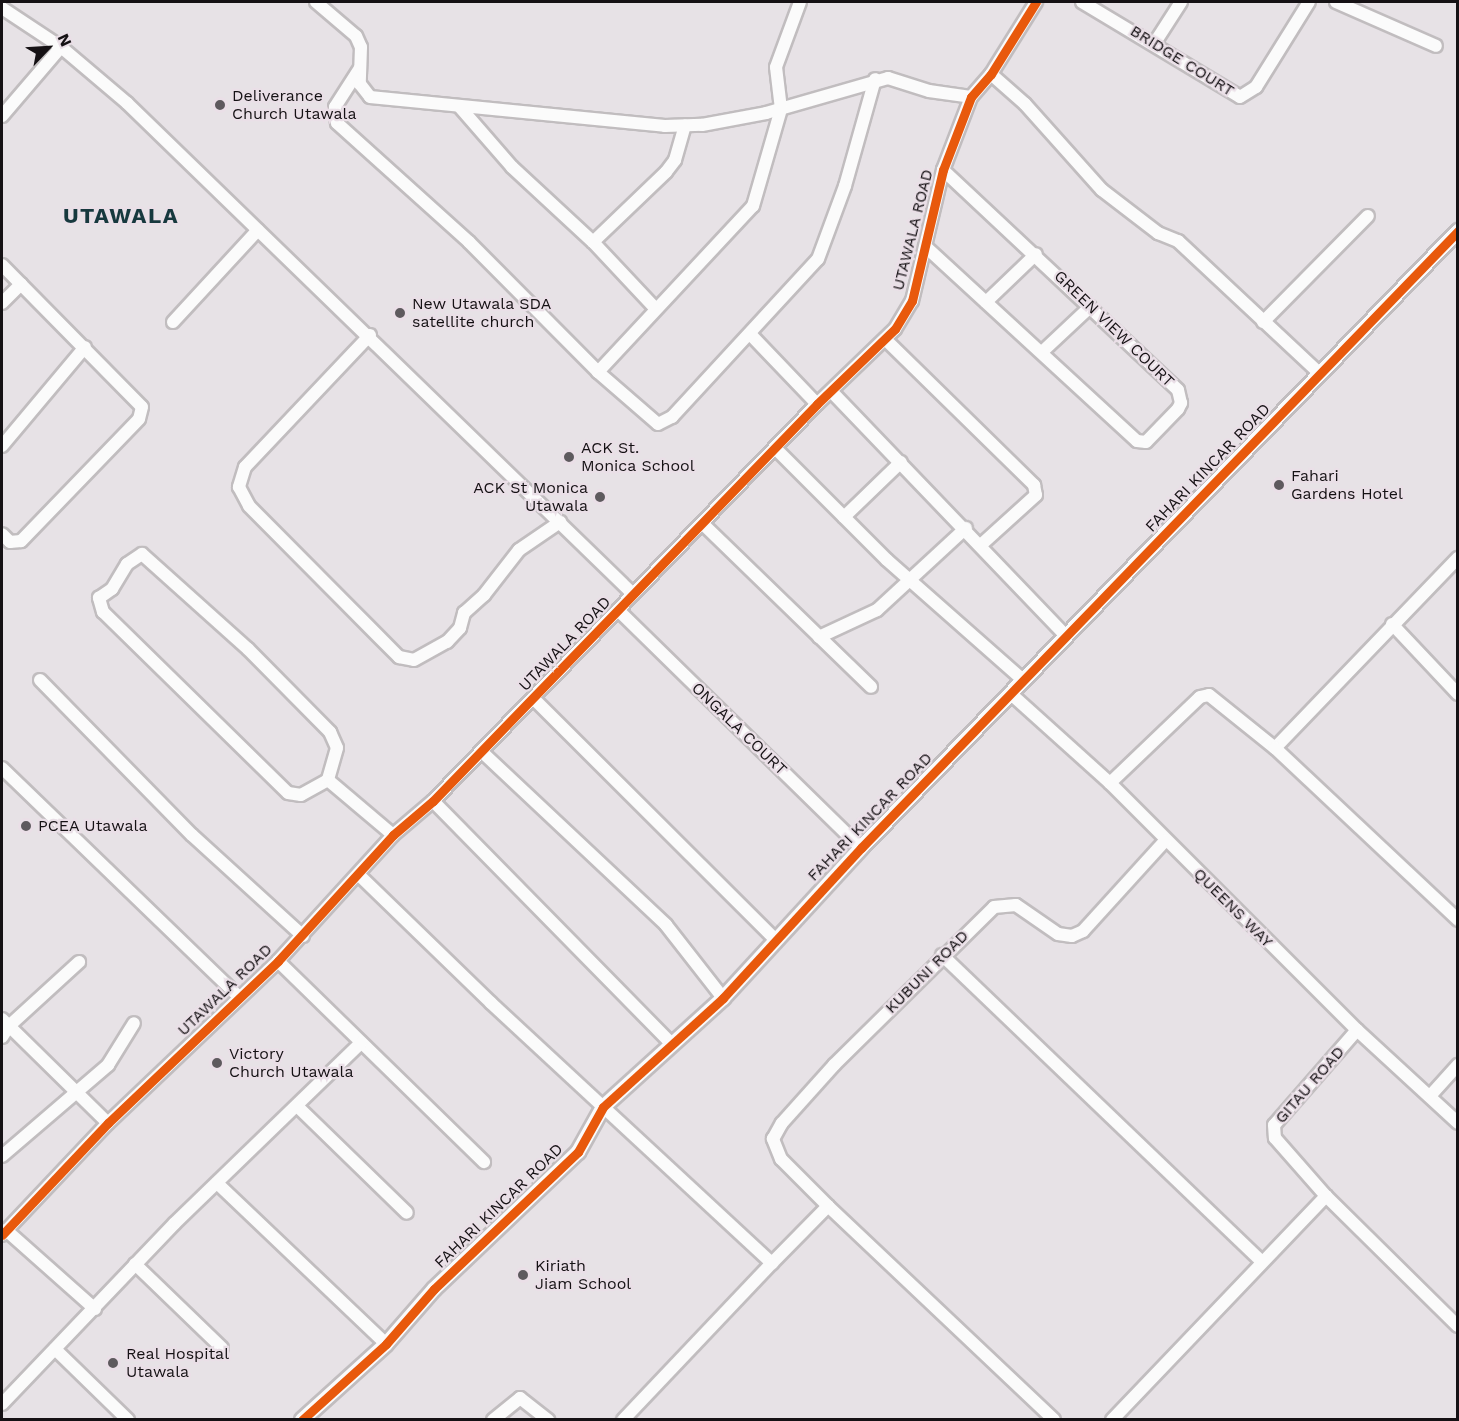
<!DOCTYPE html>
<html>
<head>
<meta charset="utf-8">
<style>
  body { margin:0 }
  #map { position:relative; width:1459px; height:1421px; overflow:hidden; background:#e7e2e6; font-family:"Work Sans",sans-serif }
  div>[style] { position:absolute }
  .roads { filter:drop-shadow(2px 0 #c1bdbf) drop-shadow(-2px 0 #c1bdbf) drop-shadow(0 2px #c1bdbf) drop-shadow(0 -2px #c1bdbf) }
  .minor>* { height:12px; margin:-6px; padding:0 6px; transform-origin:6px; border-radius:6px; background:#fbfbfb }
  .tertiary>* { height:14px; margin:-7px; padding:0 7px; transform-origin:7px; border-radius:7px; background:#fbfbfb }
  .cycleway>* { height:9px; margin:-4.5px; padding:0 4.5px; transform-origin:4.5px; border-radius:4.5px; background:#e8590c }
  .dots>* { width:16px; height:16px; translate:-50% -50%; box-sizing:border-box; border:3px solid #eadfe7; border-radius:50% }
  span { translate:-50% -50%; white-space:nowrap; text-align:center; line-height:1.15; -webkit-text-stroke:4.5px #eadfe7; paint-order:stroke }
  .street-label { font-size:16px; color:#151114 }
  .poi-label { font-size:16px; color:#151114 }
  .left { translate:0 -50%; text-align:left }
  .right { translate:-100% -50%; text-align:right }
  .district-label { font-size:22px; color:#17393e; font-weight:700; letter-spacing:1.5px }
  .frame { position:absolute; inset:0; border:3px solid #151114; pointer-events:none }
  .north { position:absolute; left:18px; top:18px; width:60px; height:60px; -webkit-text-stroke:4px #eadfe7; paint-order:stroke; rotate:65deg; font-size:16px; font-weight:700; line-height:24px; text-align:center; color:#151114 }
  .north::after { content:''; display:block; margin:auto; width:21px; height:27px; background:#151114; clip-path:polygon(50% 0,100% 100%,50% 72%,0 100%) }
</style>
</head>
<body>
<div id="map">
  <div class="roads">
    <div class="minor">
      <div style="left:316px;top:2px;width:52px;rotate:40.4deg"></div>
      <div style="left:356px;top:36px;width:12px;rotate:66deg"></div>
      <div style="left:361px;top:47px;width:37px;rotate:92deg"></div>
      <div style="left:360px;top:84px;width:16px;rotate:52deg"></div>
      <div style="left:370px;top:97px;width:296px;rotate:5.6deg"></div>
      <div style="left:665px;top:126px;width:37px;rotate:-2deg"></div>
      <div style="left:702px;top:125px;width:65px;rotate:-10.6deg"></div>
      <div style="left:766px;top:113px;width:127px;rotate:-16deg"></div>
      <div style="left:888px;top:78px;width:43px;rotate:17.6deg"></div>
      <div style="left:929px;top:91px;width:42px;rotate:8.1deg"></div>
      <div style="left:1082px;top:2px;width:184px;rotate:31deg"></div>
      <div style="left:1240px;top:97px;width:19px;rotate:-32deg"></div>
      <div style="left:1256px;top:87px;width:100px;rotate:-58.1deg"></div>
      <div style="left:1336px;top:2px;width:109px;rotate:23.7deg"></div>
      <div style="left:2px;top:8px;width:71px;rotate:33.5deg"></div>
      <div style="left:61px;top:47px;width:87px;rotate:40.3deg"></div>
      <div style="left:127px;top:103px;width:705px;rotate:44.14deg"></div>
      <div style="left:1154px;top:44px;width:50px;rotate:-57.3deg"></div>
      <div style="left:360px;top:68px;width:46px;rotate:122.7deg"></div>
      <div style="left:335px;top:107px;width:16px;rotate:83deg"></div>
      <div style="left:337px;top:123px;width:178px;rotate:42deg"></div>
      <div style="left:469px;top:242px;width:183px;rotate:45.2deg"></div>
      <div style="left:598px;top:372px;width:79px;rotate:40.9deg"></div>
      <div style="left:658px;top:424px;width:16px;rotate:-27deg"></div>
      <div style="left:672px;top:417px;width:215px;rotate:-47.3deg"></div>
      <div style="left:818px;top:259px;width:78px;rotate:-69.7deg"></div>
      <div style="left:845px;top:186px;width:111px;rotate:-74.3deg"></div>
      <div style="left:991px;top:74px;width:45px;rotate:41.4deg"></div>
      <div style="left:1025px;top:104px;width:115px;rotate:48.2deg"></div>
      <div style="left:1102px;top:190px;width:71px;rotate:37.5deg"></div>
      <div style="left:1158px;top:233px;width:22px;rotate:22deg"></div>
      <div style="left:1178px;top:241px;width:195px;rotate:43.1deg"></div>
      <div style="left:459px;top:106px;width:81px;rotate:49deg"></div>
      <div style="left:512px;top:167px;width:110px;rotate:42.8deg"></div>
      <div style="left:593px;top:242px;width:91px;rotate:46.8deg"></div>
      <div style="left:2px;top:116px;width:91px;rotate:-49.5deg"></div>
      <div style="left:593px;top:242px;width:101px;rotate:-43.8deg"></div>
      <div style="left:666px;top:172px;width:15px;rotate:-53deg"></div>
      <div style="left:675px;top:160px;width:36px;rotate:-74deg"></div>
      <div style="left:927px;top:248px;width:285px;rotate:42.6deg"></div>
      <div style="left:1137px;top:441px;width:9px;rotate:6deg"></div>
      <div style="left:1146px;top:442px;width:46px;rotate:-45.9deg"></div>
      <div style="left:1178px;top:409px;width:7px;rotate:-63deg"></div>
      <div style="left:1181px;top:403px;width:13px;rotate:-103deg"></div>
      <div style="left:1178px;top:390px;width:322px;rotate:-136.9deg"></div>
      <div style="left:2px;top:265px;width:199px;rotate:45.4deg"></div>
      <div style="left:142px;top:407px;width:12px;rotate:104deg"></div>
      <div style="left:139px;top:419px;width:170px;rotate:134deg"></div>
      <div style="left:21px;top:541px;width:11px;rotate:175deg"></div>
      <div style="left:10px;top:542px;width:11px;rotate:-135deg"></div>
      <div style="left:986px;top:302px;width:69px;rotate:-43.8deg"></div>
      <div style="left:2px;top:303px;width:27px;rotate:-45deg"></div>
      <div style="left:173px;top:322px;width:125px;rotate:-47.3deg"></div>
      <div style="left:1263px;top:322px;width:149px;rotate:-45.3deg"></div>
      <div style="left:370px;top:335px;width:182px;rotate:133.4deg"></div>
      <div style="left:245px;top:467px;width:21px;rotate:107deg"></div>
      <div style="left:239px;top:487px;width:21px;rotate:62deg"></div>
      <div style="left:249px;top:506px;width:213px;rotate:45.2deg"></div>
      <div style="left:399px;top:657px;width:15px;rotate:11deg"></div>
      <div style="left:414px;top:660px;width:38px;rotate:-29deg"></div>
      <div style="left:447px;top:642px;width:19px;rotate:-47deg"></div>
      <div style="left:460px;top:628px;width:16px;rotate:-75deg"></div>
      <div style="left:464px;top:613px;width:27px;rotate:-42deg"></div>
      <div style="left:484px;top:595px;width:57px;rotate:-52.1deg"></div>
      <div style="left:519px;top:550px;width:50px;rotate:-34.3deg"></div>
      <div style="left:751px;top:335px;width:95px;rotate:46.3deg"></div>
      <div style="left:885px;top:339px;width:209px;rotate:44.4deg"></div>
      <div style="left:1034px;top:485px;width:10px;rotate:79deg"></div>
      <div style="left:1036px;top:495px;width:73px;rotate:137.8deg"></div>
      <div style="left:1042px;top:352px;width:66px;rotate:-43.2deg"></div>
      <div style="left:598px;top:372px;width:227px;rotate:-47deg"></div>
      <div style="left:753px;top:206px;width:101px;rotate:-73.9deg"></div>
      <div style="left:781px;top:109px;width:42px;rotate:-96.8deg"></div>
      <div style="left:776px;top:67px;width:69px;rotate:-69.7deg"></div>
      <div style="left:831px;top:391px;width:339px;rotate:46.2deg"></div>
      <div style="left:2px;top:446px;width:129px;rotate:-50deg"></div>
      <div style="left:775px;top:448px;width:158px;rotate:45deg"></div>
      <div style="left:887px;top:560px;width:181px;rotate:41.4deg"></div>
      <div style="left:844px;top:517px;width:79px;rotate:-44deg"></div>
      <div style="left:703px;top:524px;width:234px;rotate:44.1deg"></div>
      <div style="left:142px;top:554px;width:142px;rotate:41.9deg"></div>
      <div style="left:248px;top:649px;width:117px;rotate:45.3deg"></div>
      <div style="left:330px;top:732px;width:17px;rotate:66deg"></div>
      <div style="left:337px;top:748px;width:33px;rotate:106deg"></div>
      <div style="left:328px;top:780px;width:31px;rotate:151deg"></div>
      <div style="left:301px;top:795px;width:13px;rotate:-171deg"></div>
      <div style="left:288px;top:793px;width:259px;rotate:-135.6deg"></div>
      <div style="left:103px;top:612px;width:15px;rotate:-106deg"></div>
      <div style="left:99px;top:598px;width:16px;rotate:-35deg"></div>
      <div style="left:112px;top:589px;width:29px;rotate:-59deg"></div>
      <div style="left:127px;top:564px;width:18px;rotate:-34deg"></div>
      <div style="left:618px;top:610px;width:340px;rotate:44.4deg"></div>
      <div style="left:1392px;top:624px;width:96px;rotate:46.7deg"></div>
      <div style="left:819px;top:637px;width:64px;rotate:-25deg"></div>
      <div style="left:877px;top:610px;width:121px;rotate:-42.7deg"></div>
      <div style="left:40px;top:680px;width:217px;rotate:45.6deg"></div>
      <div style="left:192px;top:835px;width:150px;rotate:42.3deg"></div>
      <div style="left:1010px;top:693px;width:135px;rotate:42deg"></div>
      <div style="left:1110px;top:783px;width:349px;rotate:45deg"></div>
      <div style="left:1357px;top:1030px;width:137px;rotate:42.6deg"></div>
      <div style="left:533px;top:698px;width:342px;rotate:44.9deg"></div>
      <div style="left:1275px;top:748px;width:264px;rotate:-46.1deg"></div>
      <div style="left:481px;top:751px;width:254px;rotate:43.2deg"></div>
      <div style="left:666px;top:925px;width:93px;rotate:52deg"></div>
      <div style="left:2px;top:768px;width:330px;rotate:44deg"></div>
      <div style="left:328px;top:780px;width:85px;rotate:40.2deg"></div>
      <div style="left:1110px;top:783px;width:124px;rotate:-43.7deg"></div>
      <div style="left:1200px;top:697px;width:9px;rotate:-13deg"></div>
      <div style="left:1209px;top:695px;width:85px;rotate:38.8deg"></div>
      <div style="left:1275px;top:748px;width:251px;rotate:43.2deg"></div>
      <div style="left:433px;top:801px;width:341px;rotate:45.5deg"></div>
      <div style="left:359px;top:875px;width:184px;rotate:44.1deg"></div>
      <div style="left:491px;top:1003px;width:383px;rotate:42.8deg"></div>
      <div style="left:772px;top:1263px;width:80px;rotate:-45.5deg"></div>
      <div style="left:828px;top:1206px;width:311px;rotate:43.4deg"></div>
      <div style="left:942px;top:955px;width:443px;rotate:43.8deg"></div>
      <div style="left:278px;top:961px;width:288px;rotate:44.3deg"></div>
      <div style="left:2px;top:1019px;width:148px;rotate:44.5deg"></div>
      <div style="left:1357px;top:1030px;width:126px;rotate:131.1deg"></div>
      <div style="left:1274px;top:1125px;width:13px;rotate:86deg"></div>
      <div style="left:1275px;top:1138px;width:77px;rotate:48.7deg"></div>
      <div style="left:1326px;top:1196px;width:185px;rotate:44.6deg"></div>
      <div style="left:2px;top:1037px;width:13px;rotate:-58deg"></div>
      <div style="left:9px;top:1026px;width:95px;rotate:-42.4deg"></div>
      <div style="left:1430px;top:1096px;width:42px;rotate:-47.9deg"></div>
      <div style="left:297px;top:1106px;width:153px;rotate:44.2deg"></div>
      <div style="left:2px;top:1156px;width:140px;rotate:-40.6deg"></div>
      <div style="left:108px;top:1065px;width:49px;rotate:-58.2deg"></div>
      <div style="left:217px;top:1183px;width:233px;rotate:43.6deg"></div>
      <div style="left:828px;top:1206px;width:66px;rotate:-135deg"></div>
      <div style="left:781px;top:1159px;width:22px;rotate:-112deg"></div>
      <div style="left:773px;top:1139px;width:18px;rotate:-61deg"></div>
      <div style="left:782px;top:1123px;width:78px;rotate:-48.1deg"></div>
      <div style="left:834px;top:1065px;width:225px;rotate:-44.6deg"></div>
      <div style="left:994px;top:907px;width:22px;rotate:-5deg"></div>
      <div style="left:1016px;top:905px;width:51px;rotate:34.6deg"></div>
      <div style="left:1058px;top:934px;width:14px;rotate:8deg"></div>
      <div style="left:1072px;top:936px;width:12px;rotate:-24deg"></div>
      <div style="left:1083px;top:931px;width:122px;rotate:-47.7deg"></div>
      <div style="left:6px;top:1230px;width:119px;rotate:41.6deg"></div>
      <div style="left:2px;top:1235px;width:154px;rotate:-46.6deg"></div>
      <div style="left:108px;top:1123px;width:235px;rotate:-43.6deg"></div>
      <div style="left:278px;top:961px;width:171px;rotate:-47.6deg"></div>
      <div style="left:393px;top:835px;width:52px;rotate:-40.4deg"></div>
      <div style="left:433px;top:801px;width:552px;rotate:-45.95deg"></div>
      <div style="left:817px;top:404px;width:108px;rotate:-43.9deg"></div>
      <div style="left:895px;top:329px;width:33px;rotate:-59deg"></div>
      <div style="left:912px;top:301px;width:135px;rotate:-76.7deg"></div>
      <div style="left:943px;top:170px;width:78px;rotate:-69deg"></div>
      <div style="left:971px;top:97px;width:30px;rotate:-49deg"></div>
      <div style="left:991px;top:74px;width:85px;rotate:-58deg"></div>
      <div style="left:135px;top:1264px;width:121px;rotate:44deg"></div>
      <div style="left:55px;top:1349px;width:102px;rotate:44.2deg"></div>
      <div style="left:2px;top:1404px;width:250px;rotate:-46.3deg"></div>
      <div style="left:175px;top:1223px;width:259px;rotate:-44.1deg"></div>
      <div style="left:493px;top:1420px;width:35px;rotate:-39deg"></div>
      <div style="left:520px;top:1398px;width:36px;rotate:38deg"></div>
      <div style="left:623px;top:1420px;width:216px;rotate:-46.5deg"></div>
      <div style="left:1112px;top:1420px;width:310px;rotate:-46.3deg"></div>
    </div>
    <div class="tertiary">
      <div style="left:302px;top:1420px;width:113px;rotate:-42.1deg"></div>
      <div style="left:386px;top:1344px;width:73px;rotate:-48.9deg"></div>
      <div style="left:434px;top:1289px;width:199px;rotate:-43.6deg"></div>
      <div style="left:578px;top:1152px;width:51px;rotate:-60.9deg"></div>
      <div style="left:603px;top:1107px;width:162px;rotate:-42.2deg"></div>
      <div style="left:723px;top:998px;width:204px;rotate:-47.4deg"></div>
      <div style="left:861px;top:848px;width:859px;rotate:-45.94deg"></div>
    </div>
  </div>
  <div class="cycleway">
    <div style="left:2px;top:1235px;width:154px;rotate:-46.6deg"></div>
    <div style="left:108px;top:1123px;width:235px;rotate:-43.6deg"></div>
    <div style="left:278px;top:961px;width:171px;rotate:-47.6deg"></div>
    <div style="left:393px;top:835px;width:52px;rotate:-40.4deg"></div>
    <div style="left:433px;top:801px;width:552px;rotate:-45.95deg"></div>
    <div style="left:817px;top:404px;width:108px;rotate:-43.9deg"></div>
    <div style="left:895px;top:329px;width:33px;rotate:-59deg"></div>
    <div style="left:912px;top:301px;width:135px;rotate:-76.7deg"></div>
    <div style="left:943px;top:170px;width:78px;rotate:-69deg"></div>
    <div style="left:971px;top:97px;width:30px;rotate:-49deg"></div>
    <div style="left:991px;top:74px;width:85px;rotate:-58deg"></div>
    <div style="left:302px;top:1420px;width:113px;rotate:-42.1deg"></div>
    <div style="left:386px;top:1344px;width:73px;rotate:-48.9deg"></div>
    <div style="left:434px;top:1289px;width:199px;rotate:-43.6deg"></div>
    <div style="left:578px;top:1152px;width:51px;rotate:-60.9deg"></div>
    <div style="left:603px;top:1107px;width:162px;rotate:-42.2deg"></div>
    <div style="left:723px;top:998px;width:204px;rotate:-47.4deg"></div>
    <div style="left:861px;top:848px;width:859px;rotate:-45.94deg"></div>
  </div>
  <div class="dots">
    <div style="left:220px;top:105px;background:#5e5a5e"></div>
    <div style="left:400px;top:313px;background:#5e5a5e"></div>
    <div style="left:569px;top:457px;background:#5e5a5e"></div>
    <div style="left:1279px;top:485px;background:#5e5a5e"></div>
    <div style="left:600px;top:497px;background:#5e5a5e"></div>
    <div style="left:26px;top:826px;background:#5e5a5e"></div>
    <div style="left:217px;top:1063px;background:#5e5a5e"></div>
    <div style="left:523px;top:1275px;background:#5e5a5e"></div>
    <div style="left:113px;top:1363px;background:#5e5a5e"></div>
  </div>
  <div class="street-label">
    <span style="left:1182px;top:61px;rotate:32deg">BRIDGE COURT</span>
    <span style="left:913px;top:230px;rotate:-76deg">UTAWALA ROAD</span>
    <span style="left:1114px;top:329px;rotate:44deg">GREEN VIEW COURT</span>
    <span style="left:1208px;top:468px;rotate:-46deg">FAHARI KINCAR ROAD</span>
    <span style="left:565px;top:644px;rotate:-46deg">UTAWALA ROAD</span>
    <span style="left:739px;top:729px;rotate:44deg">ONGALA COURT</span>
    <span style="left:870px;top:817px;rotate:-46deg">FAHARI KINCAR ROAD</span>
    <span style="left:1233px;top:908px;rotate:45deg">QUEENS WAY</span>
    <span style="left:927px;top:972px;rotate:-45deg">KUBUNI ROAD</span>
    <span style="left:225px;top:990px;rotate:-44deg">UTAWALA ROAD</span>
    <span style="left:1310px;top:1085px;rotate:-49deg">GITAU ROAD</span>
    <span style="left:499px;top:1206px;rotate:-44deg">FAHARI KINCAR ROAD</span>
  </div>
  <div class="poi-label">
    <span class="left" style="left:232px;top:105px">Deliverance<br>Church Utawala</span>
    <span class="left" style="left:412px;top:313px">New Utawala SDA<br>satellite church</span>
    <span class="left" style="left:581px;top:457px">ACK St.<br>Monica School</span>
    <span class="left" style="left:1291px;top:485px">Fahari<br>Gardens Hotel</span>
    <span class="right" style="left:588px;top:497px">ACK St Monica<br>Utawala</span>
    <span class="left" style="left:38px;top:826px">PCEA Utawala</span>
    <span class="left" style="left:229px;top:1063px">Victory<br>Church Utawala</span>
    <span class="left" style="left:535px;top:1275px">Kiriath<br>Jiam School</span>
    <span class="left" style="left:126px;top:1363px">Real Hospital<br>Utawala</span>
  </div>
  <div class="district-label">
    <span style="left:121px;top:216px">UTAWALA</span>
  </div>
  <div class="frame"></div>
  <div class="north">N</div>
</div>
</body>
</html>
